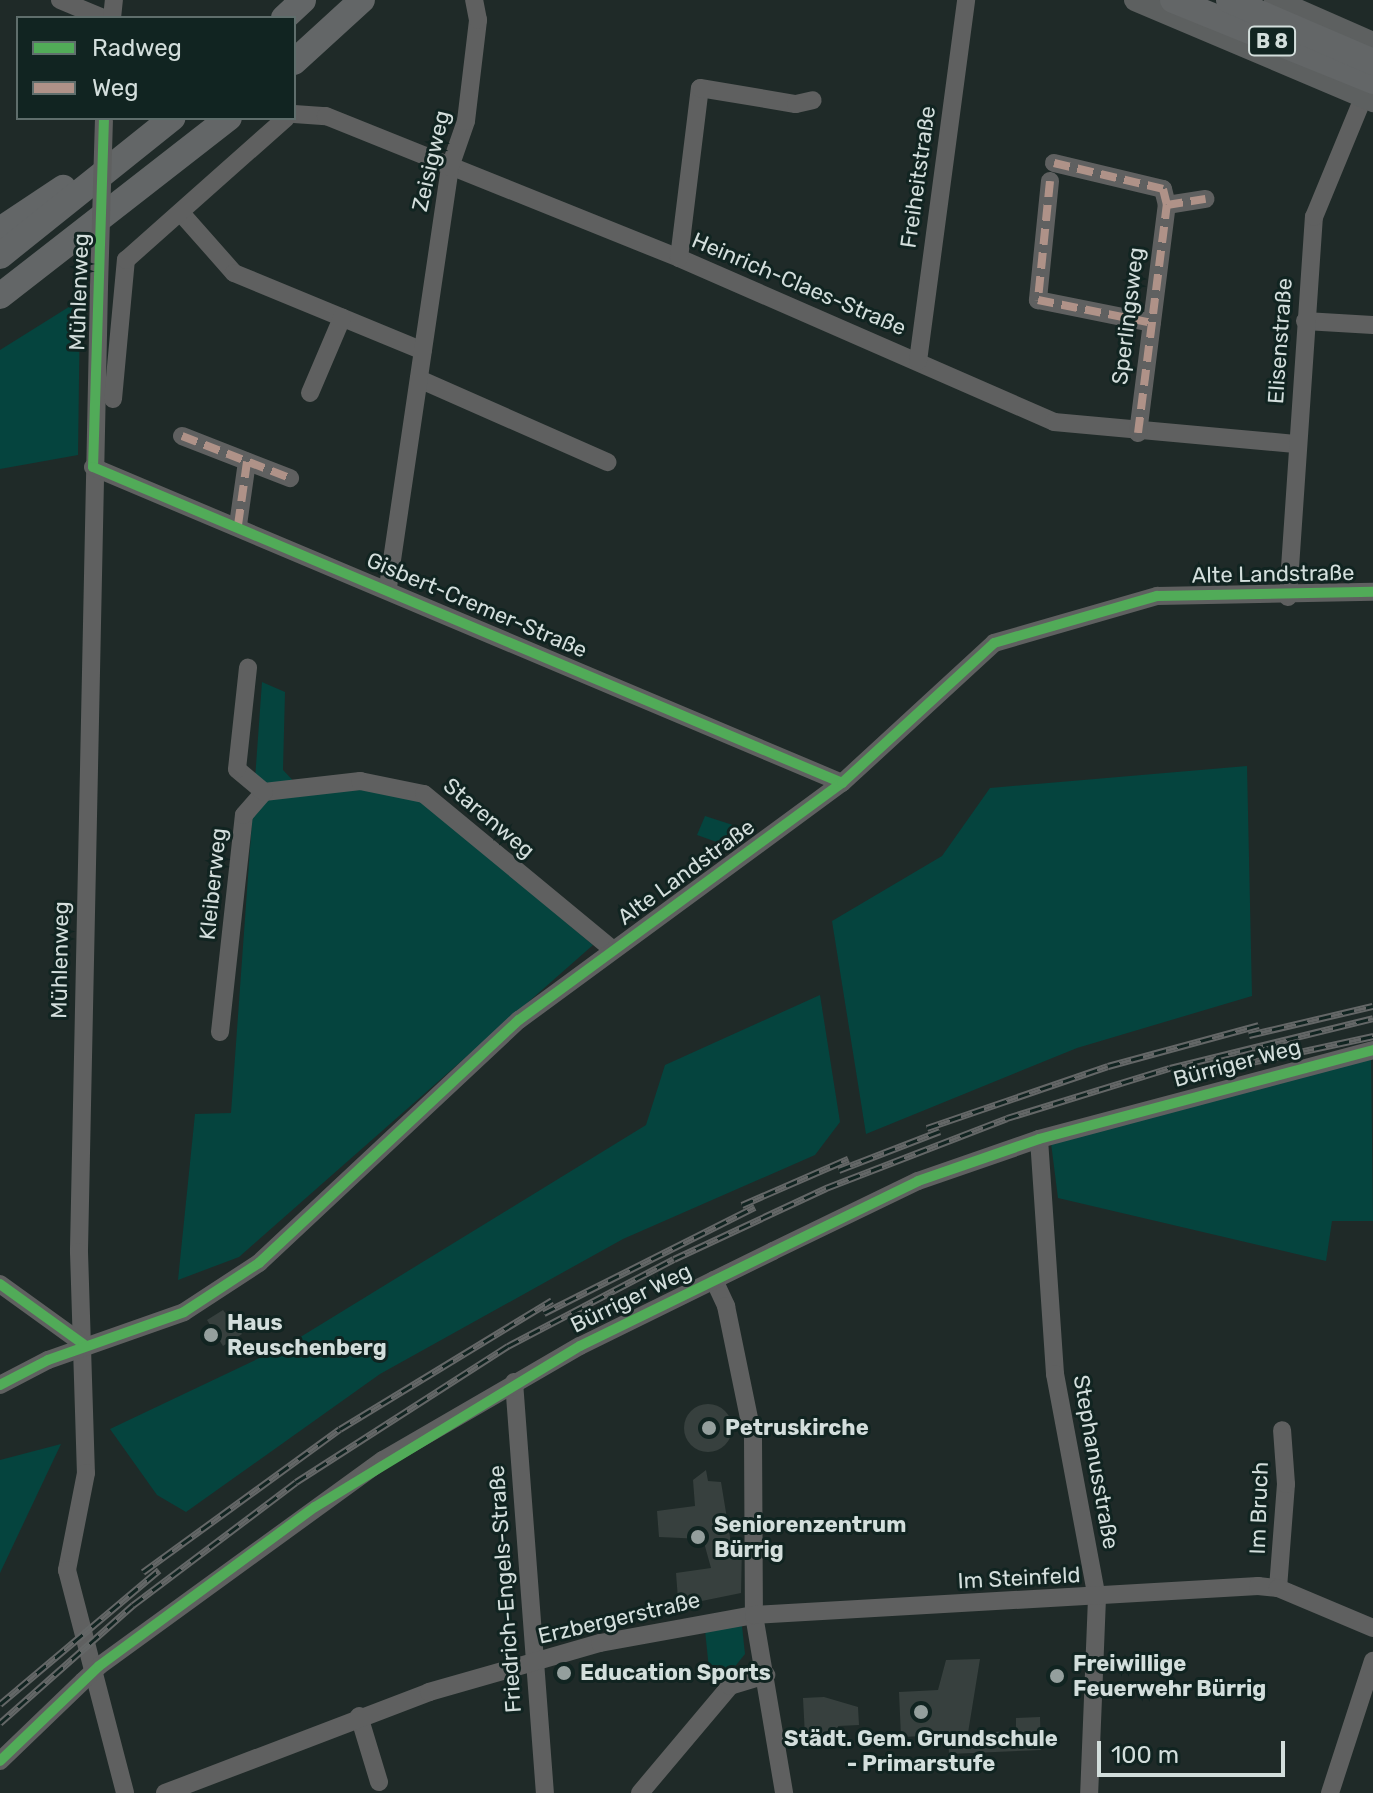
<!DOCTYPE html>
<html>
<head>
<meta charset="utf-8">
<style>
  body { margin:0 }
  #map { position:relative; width:1373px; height:1793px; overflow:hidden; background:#1f2a28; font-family:Rubik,sans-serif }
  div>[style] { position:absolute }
  .green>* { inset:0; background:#05443e }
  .building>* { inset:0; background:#37403e }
  .round { border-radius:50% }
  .minor>* { height:18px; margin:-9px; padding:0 9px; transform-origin:9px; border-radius:9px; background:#5f6060 }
  .major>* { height:22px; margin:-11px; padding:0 11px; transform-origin:11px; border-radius:11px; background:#5d6060 }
  .highway>* { height:26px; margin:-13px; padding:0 13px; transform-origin:13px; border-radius:13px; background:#636667 }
  .rail>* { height:7px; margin-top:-3.5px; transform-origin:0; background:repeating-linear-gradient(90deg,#112421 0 12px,#646767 0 24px); box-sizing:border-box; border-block:2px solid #646767 }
  .minor-bridge>* { height:18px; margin:-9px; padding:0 9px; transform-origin:9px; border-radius:9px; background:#5f6060 }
  .quiet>* { height:8px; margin-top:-4px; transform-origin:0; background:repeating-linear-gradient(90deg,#af9288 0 16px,transparent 0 24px) }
  .cycleway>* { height:10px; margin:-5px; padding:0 5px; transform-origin:5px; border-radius:5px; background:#51ab58 }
  .dots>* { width:22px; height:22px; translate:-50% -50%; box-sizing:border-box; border:4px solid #112421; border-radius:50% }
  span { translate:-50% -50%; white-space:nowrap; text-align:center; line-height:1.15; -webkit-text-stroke:6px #112421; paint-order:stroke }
  .shield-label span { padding:2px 6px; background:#112421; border:2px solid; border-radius:6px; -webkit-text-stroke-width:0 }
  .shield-label { font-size:20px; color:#d3dedc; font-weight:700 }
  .street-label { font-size:22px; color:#d3dedc }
  .poi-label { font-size:22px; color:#d3dedc; font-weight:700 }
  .left { translate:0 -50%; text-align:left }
  .legend { position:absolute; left:16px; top:16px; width:280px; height:104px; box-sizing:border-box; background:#112421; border:2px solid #5f6e6c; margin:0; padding:10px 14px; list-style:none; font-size:24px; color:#d3dedc }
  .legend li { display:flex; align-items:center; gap:16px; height:40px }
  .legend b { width:40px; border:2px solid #5f6e6c }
  .scale { position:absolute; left:1097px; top:1741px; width:188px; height:36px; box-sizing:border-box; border:4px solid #d3dedc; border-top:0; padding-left:10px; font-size:24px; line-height:28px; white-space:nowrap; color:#d3dedc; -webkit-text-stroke:6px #112421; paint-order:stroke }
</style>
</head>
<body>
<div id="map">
  <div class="green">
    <div style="clip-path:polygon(80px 300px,78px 455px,0 469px,0 350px)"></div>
    <div style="clip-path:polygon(262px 682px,285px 692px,283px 770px,304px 792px,363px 790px,419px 799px,593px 945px,239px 1257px,178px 1280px,195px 1114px,231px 1113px)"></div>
    <div style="clip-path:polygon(1247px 766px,1252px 996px,1077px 1048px,866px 1134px,832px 921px,942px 856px,990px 788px)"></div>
    <div style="clip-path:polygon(705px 816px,739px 827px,728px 846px,697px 835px)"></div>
    <div style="clip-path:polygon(820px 995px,840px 1122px,815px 1155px,623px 1239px,380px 1374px,186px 1512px,157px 1495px,110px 1429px,289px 1344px,646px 1125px,665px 1065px)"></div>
    <div style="clip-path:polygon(1371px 1059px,1373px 1221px,1332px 1221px,1326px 1261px,1058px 1198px,1051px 1143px)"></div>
    <div style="clip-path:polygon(61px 1444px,0 1573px,0 1460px)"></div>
    <div style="clip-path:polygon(742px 1626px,745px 1654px,733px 1669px,709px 1669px,705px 1630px)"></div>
  </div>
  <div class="building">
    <div style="clip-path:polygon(223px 1310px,242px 1334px,223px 1346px,207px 1320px)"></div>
    <div class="round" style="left:684px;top:1404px;width:48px;height:48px"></div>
    <div style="clip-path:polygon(706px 1470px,708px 1481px,721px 1482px,731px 1543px,742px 1546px,741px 1593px,687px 1604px,678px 1599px,676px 1573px,711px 1568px,703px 1539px,659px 1537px,657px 1511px,695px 1506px,693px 1480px)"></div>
    <div style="clip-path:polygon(980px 1659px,968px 1733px,1016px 1731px,1016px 1718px,1040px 1717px,1041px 1750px,949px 1754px,948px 1735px,901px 1737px,899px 1692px,938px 1690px,946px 1660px)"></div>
    <div style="clip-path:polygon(824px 1697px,858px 1707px,859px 1725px,838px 1726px,839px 1734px,805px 1736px,803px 1698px)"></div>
  </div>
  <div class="minor">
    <div style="left:60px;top:0;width:47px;rotate:22.7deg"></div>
    <div style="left:112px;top:18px;width:18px;rotate:-84deg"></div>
    <div style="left:294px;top:114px;width:32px;rotate:4deg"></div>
    <div style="left:326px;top:116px;width:380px;rotate:21.9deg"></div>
    <div style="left:679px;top:258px;width:409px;rotate:23.6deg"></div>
    <div style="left:1054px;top:422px;width:245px;rotate:5.2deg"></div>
    <div style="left:1054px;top:163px;width:112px;rotate:13.4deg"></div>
    <div style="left:1163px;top:189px;width:16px;rotate:76deg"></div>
    <div style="left:1050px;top:181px;width:120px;rotate:95.8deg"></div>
    <div style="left:1038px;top:300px;width:116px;rotate:11.4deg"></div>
    <div style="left:181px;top:213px;width:80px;rotate:48.5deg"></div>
    <div style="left:234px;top:273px;width:204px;rotate:22.4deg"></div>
    <div style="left:679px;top:258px;width:171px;rotate:-83deg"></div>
    <div style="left:700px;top:88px;width:97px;rotate:9.5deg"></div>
    <div style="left:796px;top:104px;width:17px;rotate:-13deg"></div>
    <div style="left:99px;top:287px;width:965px;rotate:91.19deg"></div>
    <div style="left:79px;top:1252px;width:221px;rotate:88.2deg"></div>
    <div style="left:86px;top:1473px;width:99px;rotate:101.1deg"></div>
    <div style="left:67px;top:1570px;width:230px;rotate:75.4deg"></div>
    <div style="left:1305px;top:321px;width:68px;rotate:3.4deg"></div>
    <div style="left:918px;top:361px;width:364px;rotate:-82.4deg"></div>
    <div style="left:419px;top:379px;width:206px;rotate:23.8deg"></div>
    <div style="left:310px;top:393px;width:82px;rotate:-66.9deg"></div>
    <div style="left:113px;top:399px;width:140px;rotate:-84.7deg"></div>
    <div style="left:126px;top:260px;width:214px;rotate:-41.6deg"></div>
    <div style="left:1138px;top:433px;width:230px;rotate:-82.8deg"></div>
    <div style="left:1167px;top:205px;width:39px;rotate:-9deg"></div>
    <div style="left:182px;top:436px;width:116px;rotate:21.3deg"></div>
    <div style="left:93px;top:467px;width:813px;rotate:22.87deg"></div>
    <div style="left:238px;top:525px;width:64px;rotate:-81.9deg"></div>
    <div style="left:388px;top:587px;width:425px;rotate:-81.6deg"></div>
    <div style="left:450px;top:167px;width:49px;rotate:-70.8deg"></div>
    <div style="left:466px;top:121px;width:102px;rotate:-83.2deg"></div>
    <div style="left:478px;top:20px;width:20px;rotate:-101deg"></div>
    <div style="left:1288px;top:597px;width:381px;rotate:-86.1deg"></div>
    <div style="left:1314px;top:217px;width:129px;rotate:-67.6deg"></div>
    <div style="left:264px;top:792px;width:97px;rotate:-6.5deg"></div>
    <div style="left:360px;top:781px;width:65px;rotate:11.5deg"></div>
    <div style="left:424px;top:794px;width:245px;rotate:39.5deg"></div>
    <div style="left:220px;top:1032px;width:218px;rotate:-83.7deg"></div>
    <div style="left:244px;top:815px;width:30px;rotate:-49deg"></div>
    <div style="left:264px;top:792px;width:35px;rotate:-140deg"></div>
    <div style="left:237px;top:769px;width:102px;rotate:-83.8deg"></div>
    <div style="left:1039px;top:1139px;width:236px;rotate:86.1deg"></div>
    <div style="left:1055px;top:1374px;width:228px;rotate:79.4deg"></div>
    <div style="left:1097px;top:1598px;width:195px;rotate:92.3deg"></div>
    <div style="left:714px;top:1280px;width:29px;rotate:65deg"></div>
    <div style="left:726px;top:1306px;width:134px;rotate:78.4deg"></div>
    <div style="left:753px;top:1437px;width:178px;rotate:89.7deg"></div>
    <div style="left:754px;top:1615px;width:181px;rotate:80.4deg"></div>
    <div style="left:0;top:1284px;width:106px;rotate:35.8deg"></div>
    <div style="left:514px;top:1382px;width:412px;rotate:85.7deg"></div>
    <div style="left:0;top:1385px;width:54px;rotate:-27.5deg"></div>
    <div style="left:48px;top:1360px;width:144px;rotate:-19.4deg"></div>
    <div style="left:184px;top:1312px;width:90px;rotate:-33.2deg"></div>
    <div style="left:259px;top:1263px;width:356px;rotate:-43.1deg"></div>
    <div style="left:519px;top:1020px;width:401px;rotate:-36.3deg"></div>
    <div style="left:842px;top:783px;width:207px;rotate:-42.6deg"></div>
    <div style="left:994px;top:643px;width:170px;rotate:-16.1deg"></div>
    <div style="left:1157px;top:596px;width:216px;rotate:-1.1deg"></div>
    <div style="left:1278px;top:1588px;width:104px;rotate:-85.6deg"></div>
    <div style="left:1286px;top:1484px;width:54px;rotate:-94.2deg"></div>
    <div style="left:99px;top:1666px;width:351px;rotate:-36deg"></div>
    <div style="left:383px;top:1460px;width:228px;rotate:-30.1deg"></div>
    <div style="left:580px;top:1346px;width:215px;rotate:-26.2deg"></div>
    <div style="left:773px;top:1251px;width:161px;rotate:-25.8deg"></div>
    <div style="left:918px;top:1181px;width:128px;rotate:-19.1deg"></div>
    <div style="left:1039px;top:1139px;width:346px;rotate:-14.9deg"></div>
    <div style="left:359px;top:1716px;width:69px;rotate:73.1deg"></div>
    <div style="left:0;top:1761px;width:115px;rotate:-43.9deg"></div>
    <div style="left:165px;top:1793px;width:283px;rotate:-20.9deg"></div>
    <div style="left:429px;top:1692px;width:178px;rotate:-16deg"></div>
    <div style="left:600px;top:1643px;width:157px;rotate:-10.3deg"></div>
    <div style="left:754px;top:1615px;width:505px;rotate:-3.29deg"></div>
    <div style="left:1258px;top:1586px;width:20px;rotate:6deg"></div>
    <div style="left:1278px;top:1588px;width:103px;rotate:22.8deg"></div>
    <div style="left:640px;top:1793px;width:140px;rotate:-49.9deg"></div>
    <div style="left:730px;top:1686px;width:38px;rotate:-17deg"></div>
    <div style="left:1330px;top:1793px;width:139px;rotate:-72deg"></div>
  </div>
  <div class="major">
    <div style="left:1135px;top:0;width:259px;rotate:23deg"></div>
    <div style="left:1275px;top:0;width:107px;rotate:23.7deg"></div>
  </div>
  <div class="highway">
    <div style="left:1173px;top:0;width:216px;rotate:22deg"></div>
    <div style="left:1229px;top:0;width:157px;rotate:23.3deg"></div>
    <div style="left:284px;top:18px;width:26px;rotate:-43deg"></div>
    <div style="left:294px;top:62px;width:92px;rotate:-42.4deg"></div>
    <div style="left:0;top:230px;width:76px;rotate:-33.7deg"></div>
    <div style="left:0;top:256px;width:221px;rotate:-38.7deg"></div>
    <div style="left:0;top:296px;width:290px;rotate:-37.9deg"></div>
  </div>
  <div class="rail">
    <div style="left:1249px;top:1035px;width:127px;rotate:-13.2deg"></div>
    <div style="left:1173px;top:1079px;width:205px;rotate:-12.1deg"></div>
    <div style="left:927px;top:1128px;width:191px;rotate:-18.9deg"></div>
    <div style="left:1108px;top:1066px;width:156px;rotate:-15.2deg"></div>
    <div style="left:839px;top:1170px;width:108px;rotate:-21.1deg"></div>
    <div style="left:742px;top:1205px;width:116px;rotate:-23.5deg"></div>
    <div style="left:544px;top:1313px;width:236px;rotate:-26.7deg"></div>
    <div style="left:143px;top:1572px;width:243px;rotate:-36deg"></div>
    <div style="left:340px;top:1429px;width:248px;rotate:-31.3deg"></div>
    <div style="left:0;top:1704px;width:208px;rotate:-40.1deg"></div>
    <div style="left:0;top:1723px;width:178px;rotate:-41.6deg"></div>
    <div style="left:133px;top:1605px;width:204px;rotate:-37deg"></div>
    <div style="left:296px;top:1482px;width:252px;rotate:-32.7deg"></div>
    <div style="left:508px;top:1346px;width:187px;rotate:-27.7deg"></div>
    <div style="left:674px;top:1259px;width:168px;rotate:-25deg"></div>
    <div style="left:826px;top:1188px;width:194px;rotate:-21.1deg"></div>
    <div style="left:1007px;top:1118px;width:170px;rotate:-17.1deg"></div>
    <div style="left:1170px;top:1068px;width:209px;rotate:-13.8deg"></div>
  </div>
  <div class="minor-bridge">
    <div style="left:99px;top:287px;width:166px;rotate:-88.3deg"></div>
    <div style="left:83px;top:1681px;width:22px;rotate:-43deg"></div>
  </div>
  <div class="quiet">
    <div style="left:1054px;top:163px;width:112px;rotate:13.4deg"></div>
    <div style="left:1163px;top:189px;width:16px;rotate:76deg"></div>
    <div style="left:1050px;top:181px;width:120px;rotate:95.8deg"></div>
    <div style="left:1038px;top:300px;width:116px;rotate:11.4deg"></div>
    <div style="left:1138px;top:433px;width:230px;rotate:-82.8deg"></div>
    <div style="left:1167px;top:205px;width:39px;rotate:-9deg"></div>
    <div style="left:182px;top:436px;width:116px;rotate:21.3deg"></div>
    <div style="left:238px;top:525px;width:64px;rotate:-81.9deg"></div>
  </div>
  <div class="cycleway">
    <div style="left:104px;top:118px;width:349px;rotate:91.8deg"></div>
    <div style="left:93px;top:467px;width:813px;rotate:22.87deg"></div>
    <div style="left:0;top:1284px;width:106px;rotate:35.8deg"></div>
    <div style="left:0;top:1385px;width:54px;rotate:-27.5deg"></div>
    <div style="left:48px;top:1360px;width:144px;rotate:-19.4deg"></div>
    <div style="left:184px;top:1312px;width:90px;rotate:-33.2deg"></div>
    <div style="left:259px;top:1263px;width:356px;rotate:-43.1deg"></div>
    <div style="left:519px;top:1020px;width:401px;rotate:-36.3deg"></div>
    <div style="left:842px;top:783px;width:207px;rotate:-42.6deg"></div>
    <div style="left:994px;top:643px;width:170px;rotate:-16.1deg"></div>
    <div style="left:1157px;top:596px;width:216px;rotate:-1.1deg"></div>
    <div style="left:0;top:1761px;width:137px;rotate:-43.8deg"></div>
    <div style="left:99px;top:1666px;width:268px;rotate:-36.4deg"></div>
    <div style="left:315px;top:1507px;width:310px;rotate:-31.3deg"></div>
    <div style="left:580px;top:1346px;width:376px;rotate:-26deg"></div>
    <div style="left:918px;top:1181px;width:128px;rotate:-19.1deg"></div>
    <div style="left:1039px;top:1139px;width:346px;rotate:-14.9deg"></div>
  </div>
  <div class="dots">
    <div style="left:211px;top:1335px;background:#949f9d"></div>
    <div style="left:709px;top:1428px;background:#949f9d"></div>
    <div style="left:698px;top:1537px;background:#949f9d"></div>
    <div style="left:564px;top:1673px;background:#949f9d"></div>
    <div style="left:1057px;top:1676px;background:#949f9d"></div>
    <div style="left:921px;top:1712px;background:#949f9d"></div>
  </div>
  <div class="shield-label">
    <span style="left:1272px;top:41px">B 8</span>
  </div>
  <div class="street-label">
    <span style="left:431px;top:161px;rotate:-77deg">Zeisigweg</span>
    <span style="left:918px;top:177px;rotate:-82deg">Freiheitstraße</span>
    <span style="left:799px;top:284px;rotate:23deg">Heinrich-Claes-Straße</span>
    <span style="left:79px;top:292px;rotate:-88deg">Mühlenweg</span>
    <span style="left:1128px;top:316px;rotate:-83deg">Sperlingsweg</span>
    <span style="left:1280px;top:341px;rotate:-86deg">Elisenstraße</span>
    <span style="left:1273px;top:574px;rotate:-1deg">Alte Landstraße</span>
    <span style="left:477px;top:605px;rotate:23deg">Gisbert-Cremer-Straße</span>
    <span style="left:489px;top:818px;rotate:40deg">Starenweg</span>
    <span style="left:686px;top:872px;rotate:-36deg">Alte Landstraße</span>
    <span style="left:213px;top:884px;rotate:-84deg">Kleiberweg</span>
    <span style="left:60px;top:960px;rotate:-89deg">Mühlenweg</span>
    <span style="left:1237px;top:1063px;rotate:-15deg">Bürriger Weg</span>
    <span style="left:631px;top:1298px;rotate:-26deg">Bürriger Weg</span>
    <span style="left:1096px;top:1462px;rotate:80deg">Stephanusstraße</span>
    <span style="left:1259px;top:1508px;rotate:-88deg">Im Bruch</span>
    <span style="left:1019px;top:1578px;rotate:-3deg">Im Steinfeld</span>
    <span style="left:505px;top:1589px;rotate:-94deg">Friedrich-Engels-Straße</span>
    <span style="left:619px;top:1618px;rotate:-13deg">Erzbergerstraße</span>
  </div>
  <div class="poi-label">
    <span class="left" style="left:227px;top:1335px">Haus<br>Reuschenberg</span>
    <span class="left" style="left:725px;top:1428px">Petruskirche</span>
    <span class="left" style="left:714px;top:1537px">Seniorenzentrum<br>Bürrig</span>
    <span class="left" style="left:1073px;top:1676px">Freiwillige<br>Feuerwehr Bürrig</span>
    <span class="left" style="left:580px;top:1673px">Education Sports</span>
    <span style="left:921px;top:1751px">Städt. Gem. Grundschule<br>- Primarstufe</span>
  </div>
  <ul class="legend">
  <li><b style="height:10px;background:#51ab58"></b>Radweg</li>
  <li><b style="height:10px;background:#af9288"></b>Weg</li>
  </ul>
  <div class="scale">100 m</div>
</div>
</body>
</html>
